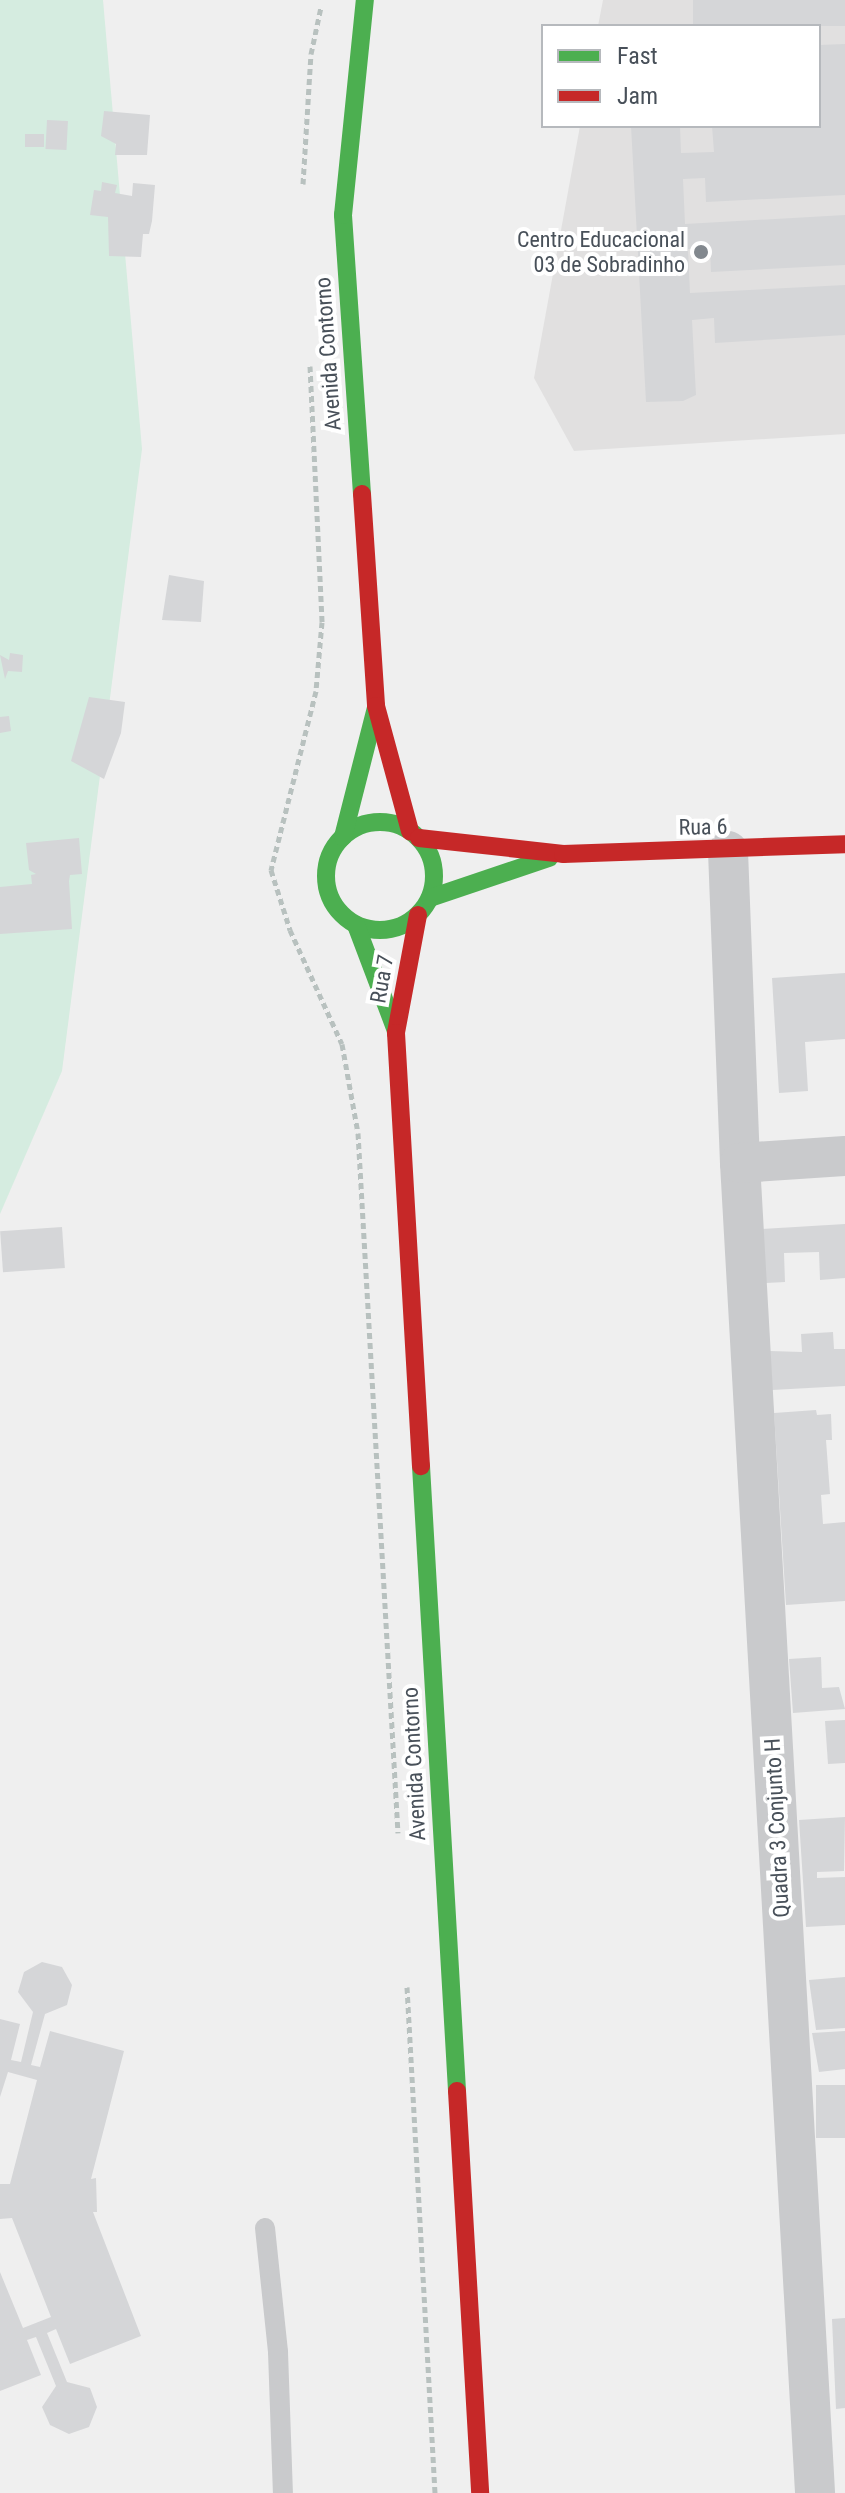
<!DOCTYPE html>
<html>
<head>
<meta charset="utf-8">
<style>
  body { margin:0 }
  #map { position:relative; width:845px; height:2493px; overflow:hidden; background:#efefef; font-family:"Roboto Condensed",sans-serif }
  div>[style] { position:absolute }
  .education>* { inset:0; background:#e1e0e0 }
  .green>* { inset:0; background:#d5ece0 }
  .building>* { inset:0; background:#d5d6d8; transform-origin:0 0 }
  .path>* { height:5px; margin-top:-2.5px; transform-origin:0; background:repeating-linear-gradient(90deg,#b8c1bf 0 6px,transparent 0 10px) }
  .lane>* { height:20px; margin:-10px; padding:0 10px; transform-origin:10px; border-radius:10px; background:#c9cacc }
  .street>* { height:40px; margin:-20px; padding:0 20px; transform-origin:20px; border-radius:20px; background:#c9cacc }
  .fast>* { height:18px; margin:-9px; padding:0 9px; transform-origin:9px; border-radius:9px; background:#4caf50 }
  .fast>.ring { margin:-9px; padding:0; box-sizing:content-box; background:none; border:18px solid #4caf50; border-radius:50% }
  .jam>* { height:18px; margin:-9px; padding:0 9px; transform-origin:9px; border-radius:9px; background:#c62828 }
  .dots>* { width:22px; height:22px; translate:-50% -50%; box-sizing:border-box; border:4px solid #fff; border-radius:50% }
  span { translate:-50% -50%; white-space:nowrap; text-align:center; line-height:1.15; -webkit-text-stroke:8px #fff; paint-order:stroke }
  .poi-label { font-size:22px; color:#485059 }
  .right { translate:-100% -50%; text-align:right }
  .street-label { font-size:22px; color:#485059 }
  .legend { position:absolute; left:541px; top:24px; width:280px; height:104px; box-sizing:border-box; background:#fff; border:2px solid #b6b9bd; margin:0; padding:10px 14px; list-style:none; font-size:24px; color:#485059 }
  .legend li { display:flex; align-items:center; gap:16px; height:40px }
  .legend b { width:40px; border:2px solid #b6b9bd }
</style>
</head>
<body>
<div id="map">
  <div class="education">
    <div style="clip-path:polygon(603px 0,845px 0,845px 434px,574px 451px,534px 378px,580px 126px,819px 126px,819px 26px,598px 26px)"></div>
  </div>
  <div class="green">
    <div style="clip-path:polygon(0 0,103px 0,142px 449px,62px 1071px,0 1214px)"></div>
  </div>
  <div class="building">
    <div style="left:693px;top:0;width:152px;height:26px"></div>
    <div style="clip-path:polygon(845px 44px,845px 195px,706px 202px,705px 178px,683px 179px,685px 224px,845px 215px,845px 265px,711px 272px,710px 248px,688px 249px,690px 293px,845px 285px,845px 335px,715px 343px,714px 318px,692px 320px,696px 395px,683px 401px,646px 402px,631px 126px,680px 126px,681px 153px,714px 152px,712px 126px,819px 126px,819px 45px)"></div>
    <div style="clip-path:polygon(104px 111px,150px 115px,147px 155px,115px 155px,116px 144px,101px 136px)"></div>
    <div style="left:47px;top:120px;width:21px;height:29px;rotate:3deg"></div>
    <div style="left:25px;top:134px;width:19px;height:13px"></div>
    <div style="clip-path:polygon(102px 182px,117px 185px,115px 193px,132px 196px,133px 183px,155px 185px,152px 221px,149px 234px,143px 234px,141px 257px,109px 256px,108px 217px,90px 215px,94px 190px,101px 191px)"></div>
    <div style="clip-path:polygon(169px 575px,204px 581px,201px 622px,162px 620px)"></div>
    <div style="clip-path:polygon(10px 653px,23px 655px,22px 672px,8px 671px,5px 679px,0 655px,9px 660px)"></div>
    <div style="clip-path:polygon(89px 697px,125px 702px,121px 733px,104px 779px,71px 761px)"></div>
    <div style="clip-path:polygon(9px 716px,11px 731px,0 733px,0 717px)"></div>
    <div style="clip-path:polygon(79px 838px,82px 874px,70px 875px,69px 881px,72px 929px,0 934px,0 887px,32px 884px,31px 875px,36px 874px,29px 870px,26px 843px)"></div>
    <div style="clip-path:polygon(845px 973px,845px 1039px,805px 1042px,808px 1091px,779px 1093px,772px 978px)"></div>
    <div style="clip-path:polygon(845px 1224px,845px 1278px,820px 1280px,819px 1252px,784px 1253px,785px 1282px,766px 1283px,762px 1229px)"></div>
    <div style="left:62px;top:1227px;width:41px;height:62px;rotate:86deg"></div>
    <div style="clip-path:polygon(833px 1332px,834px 1349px,845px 1349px,845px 1386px,772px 1390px,770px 1351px,802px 1352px,801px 1334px)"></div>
    <div style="clip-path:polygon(816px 1410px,817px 1415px,831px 1414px,832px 1440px,826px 1440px,830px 1494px,821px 1495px,823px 1524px,845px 1522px,845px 1601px,786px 1605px,774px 1413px)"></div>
    <div style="clip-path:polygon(821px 1657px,822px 1688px,839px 1687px,845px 1709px,793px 1713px,789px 1659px)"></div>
    <div style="clip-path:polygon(845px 1720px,845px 1763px,828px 1764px,825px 1721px)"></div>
    <div style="clip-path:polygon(845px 1817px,844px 1871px,817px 1872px,817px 1878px,845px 1877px,845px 1925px,806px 1927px,799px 1820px)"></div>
    <div style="clip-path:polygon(42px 1962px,62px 1967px,72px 1985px,67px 2005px,45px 2014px,31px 2065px,40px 2067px,50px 2031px,124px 2051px,91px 2179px,96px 2178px,97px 2212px,93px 2212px,141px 2336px,70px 2364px,56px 2329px,47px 2333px,67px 2382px,90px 2388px,97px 2407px,89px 2427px,69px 2434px,50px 2425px,42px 2407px,56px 2386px,36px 2337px,27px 2340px,41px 2375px,0 2391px,0 2272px,23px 2328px,51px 2317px,12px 2218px,0 2219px,0 2184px,10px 2184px,37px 2080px,8px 2072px,0 2097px,0 2019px,20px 2024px,11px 2060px,21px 2062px,33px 2012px,18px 1992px,24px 1972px)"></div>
    <div style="clip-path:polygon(845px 1977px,845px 2028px,816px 2030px,809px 1980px)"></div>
    <div style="clip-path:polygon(845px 2031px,845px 2069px,819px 2072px,812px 2033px)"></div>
    <div style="left:845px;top:2085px;width:53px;height:29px;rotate:90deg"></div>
    <div style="clip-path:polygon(845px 2318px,845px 2408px,836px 2409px,832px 2319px)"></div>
  </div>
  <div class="path">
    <div style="left:303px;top:184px;width:130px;rotate:-86.5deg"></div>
    <div style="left:311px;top:54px;width:48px;rotate:-78deg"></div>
    <div style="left:310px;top:366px;width:256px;rotate:87.3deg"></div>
    <div style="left:322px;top:622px;width:69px;rotate:95deg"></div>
    <div style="left:316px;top:691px;width:185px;rotate:104.1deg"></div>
    <div style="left:271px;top:870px;width:63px;rotate:72.4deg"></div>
    <div style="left:290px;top:930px;width:125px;rotate:65.5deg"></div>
    <div style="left:342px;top:1044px;width:90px;rotate:79.8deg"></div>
    <div style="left:358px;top:1133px;width:701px;rotate:86.73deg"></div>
    <div style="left:407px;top:1987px;width:507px;rotate:86.83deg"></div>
  </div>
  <div class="lane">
    <div style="left:265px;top:2228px;width:125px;rotate:84deg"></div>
    <div style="left:278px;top:2352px;width:141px;rotate:88deg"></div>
  </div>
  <div class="street">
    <div style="left:728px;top:851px;width:312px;rotate:87.8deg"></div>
    <div style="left:740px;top:1163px;width:1332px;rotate:86.77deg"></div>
    <div style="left:740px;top:1163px;width:105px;rotate:-3.8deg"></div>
  </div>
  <div class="fast">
    <div style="left:362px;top:494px;width:280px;rotate:-93.9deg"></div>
    <div style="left:343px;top:215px;width:216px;rotate:-84.2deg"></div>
    <div class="ring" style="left:326px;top:822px;width:90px;height:90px"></div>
    <div style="left:343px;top:837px;width:133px;rotate:-75.7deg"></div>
    <div style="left:430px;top:898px;width:126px;rotate:-18.6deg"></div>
    <div style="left:356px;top:925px;width:113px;rotate:69.3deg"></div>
    <div style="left:421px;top:1466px;width:626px;rotate:86.7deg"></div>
  </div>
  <div class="jam">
    <div style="left:362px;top:494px;width:212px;rotate:86.2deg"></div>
    <div style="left:376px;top:706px;width:130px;rotate:74.8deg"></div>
    <div style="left:419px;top:838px;width:145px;rotate:6.3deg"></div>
    <div style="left:563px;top:854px;width:282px;rotate:-2deg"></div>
    <div style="left:418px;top:915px;width:120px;rotate:100.6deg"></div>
    <div style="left:396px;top:1033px;width:434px;rotate:86.7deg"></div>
    <div style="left:457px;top:2091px;width:403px;rotate:86.7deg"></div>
  </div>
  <div class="dots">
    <div style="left:701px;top:252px;background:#82888e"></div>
  </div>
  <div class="poi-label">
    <span class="right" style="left:685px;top:252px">Centro Educacional<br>03 de Sobradinho</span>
  </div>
  <div class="street-label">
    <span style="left:328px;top:354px;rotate:-94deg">Avenida Contorno</span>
    <span style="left:703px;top:827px;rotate:-1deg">Rua 6</span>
    <span style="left:382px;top:979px;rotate:-80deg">Rua 7</span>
    <span style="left:414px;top:1764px;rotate:-93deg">Avenida Contorno</span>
    <span style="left:777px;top:1828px;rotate:-93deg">Quadra 3 Conjunto H</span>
  </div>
  <ul class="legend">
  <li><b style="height:10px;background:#4caf50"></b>Fast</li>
  <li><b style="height:10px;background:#c62828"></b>Jam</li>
  </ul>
</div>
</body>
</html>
